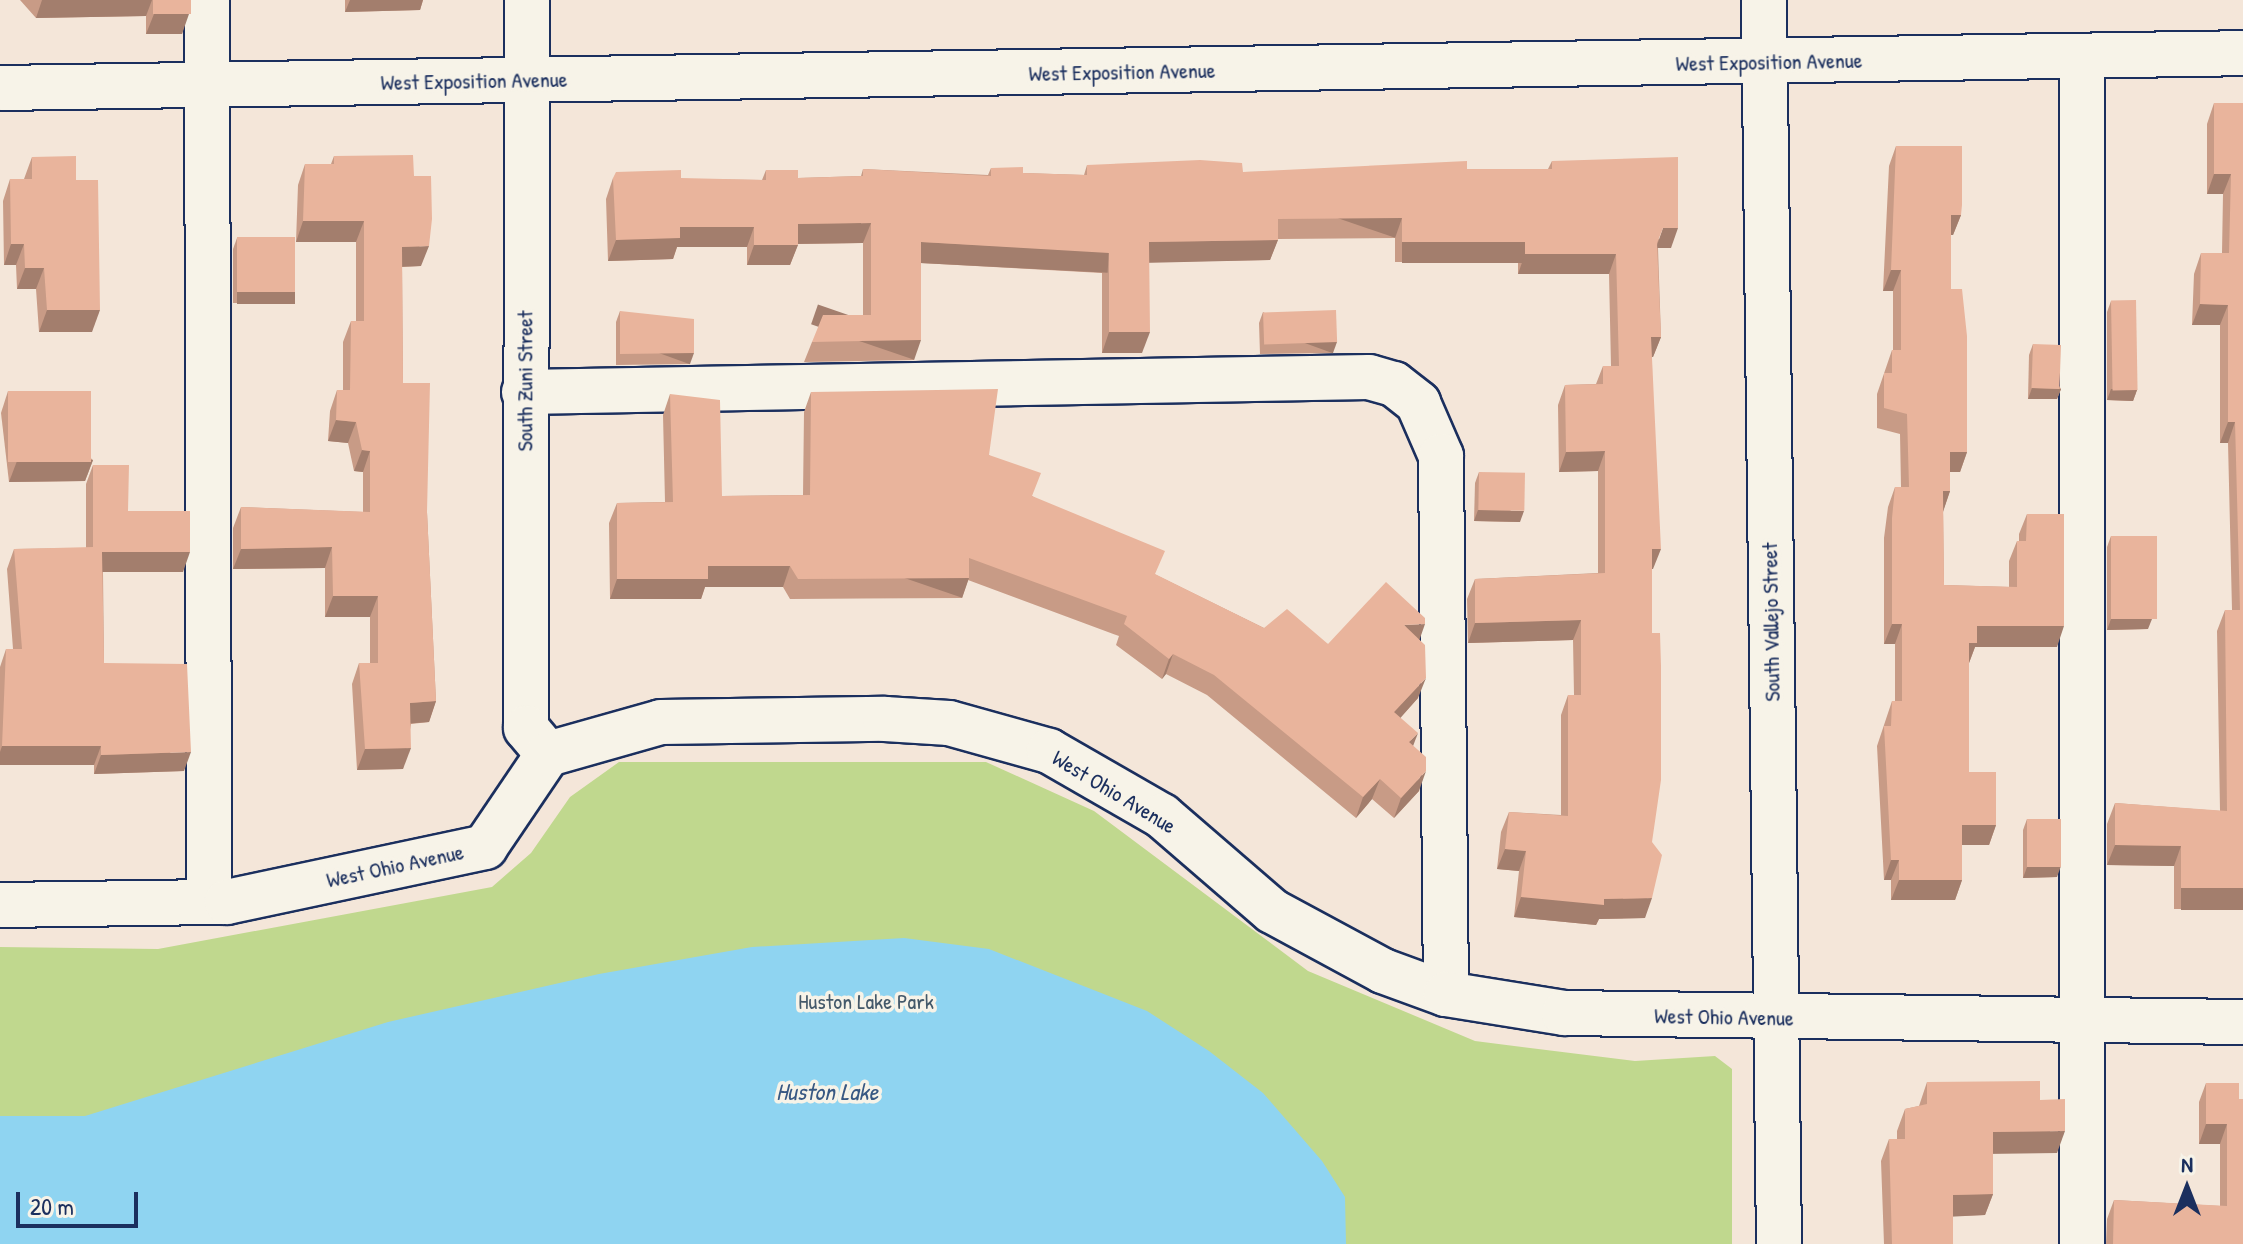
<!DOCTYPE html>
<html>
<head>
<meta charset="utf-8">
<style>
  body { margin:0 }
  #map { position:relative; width:2243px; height:1244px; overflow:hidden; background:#f4e6d9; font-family:"Patrick Hand",sans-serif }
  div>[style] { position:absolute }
  .green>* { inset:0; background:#c0d88e }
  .water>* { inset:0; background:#8fd4f1 }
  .roads { filter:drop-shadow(2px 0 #1b2f5e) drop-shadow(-2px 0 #1b2f5e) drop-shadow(0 2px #1b2f5e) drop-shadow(0 -2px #1b2f5e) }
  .minor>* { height:44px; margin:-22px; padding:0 22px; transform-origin:22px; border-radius:22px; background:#f7f3e8 }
  .wall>* { inset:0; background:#c89b86 }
  .shaded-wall>* { inset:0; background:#a37e6d; transform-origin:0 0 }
  .building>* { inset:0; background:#e9b49c; transform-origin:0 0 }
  span { translate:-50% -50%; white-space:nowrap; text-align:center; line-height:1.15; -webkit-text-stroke:7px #f7f3e8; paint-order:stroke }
  .street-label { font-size:22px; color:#1b2f5e }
  .park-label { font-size:22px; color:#44596a }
  .water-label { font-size:24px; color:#385883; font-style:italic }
  .north { position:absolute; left:2147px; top:1148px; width:80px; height:80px; -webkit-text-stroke:6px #f7f3e8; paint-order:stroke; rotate:0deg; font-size:22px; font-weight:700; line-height:32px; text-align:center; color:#1b2f5e }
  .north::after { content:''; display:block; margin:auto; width:28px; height:36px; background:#1b2f5e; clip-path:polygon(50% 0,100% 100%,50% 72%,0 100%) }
  .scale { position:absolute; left:16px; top:1192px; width:122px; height:36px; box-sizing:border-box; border:4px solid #1b2f5e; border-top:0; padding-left:10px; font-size:24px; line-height:28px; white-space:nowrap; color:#1b2f5e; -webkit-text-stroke:6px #f7f3e8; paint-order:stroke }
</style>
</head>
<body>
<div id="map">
  <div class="green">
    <div style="clip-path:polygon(619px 762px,986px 762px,1094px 811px,1308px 971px,1475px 1041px,1635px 1061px,1715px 1056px,1732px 1069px,1732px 1244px,0 1244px,0 947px,158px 949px,492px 887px,531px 853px,570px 797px)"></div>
  </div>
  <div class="water">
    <div style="clip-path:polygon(904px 938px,989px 949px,1147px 1011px,1209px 1051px,1263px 1093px,1322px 1161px,1345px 1197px,1346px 1244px,0 1244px,0 1116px,85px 1116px,388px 1022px,599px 974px,752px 947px)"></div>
  </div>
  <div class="roads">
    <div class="minor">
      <div style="left:207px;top:0;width:902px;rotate:89.87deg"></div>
      <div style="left:527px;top:0;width:728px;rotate:90.08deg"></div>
      <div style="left:526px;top:728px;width:34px;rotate:50deg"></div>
      <div style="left:1764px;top:0;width:1244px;rotate:89.31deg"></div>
      <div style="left:2082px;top:56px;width:1188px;rotate:90deg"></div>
      <div style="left:0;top:88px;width:2243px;rotate:-0.89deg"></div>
      <div style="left:524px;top:392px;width:845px;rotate:-1.02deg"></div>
      <div style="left:1369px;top:377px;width:26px;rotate:16deg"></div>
      <div style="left:1394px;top:384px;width:31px;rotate:38deg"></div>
      <div style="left:1418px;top:403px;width:58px;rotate:66.5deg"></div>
      <div style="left:1441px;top:456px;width:538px;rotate:89.47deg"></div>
      <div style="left:0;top:905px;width:227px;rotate:-0.8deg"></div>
      <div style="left:227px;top:902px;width:264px;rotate:-12deg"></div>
      <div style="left:485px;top:847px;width:112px;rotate:-55.9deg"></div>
      <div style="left:548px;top:754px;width:117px;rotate:-15.8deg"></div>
      <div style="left:661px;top:722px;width:224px;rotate:-0.8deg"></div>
      <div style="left:885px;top:719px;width:64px;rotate:3.6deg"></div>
      <div style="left:949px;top:723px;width:104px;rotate:15.6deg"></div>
      <div style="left:1049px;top:751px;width:130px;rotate:29.9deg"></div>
      <div style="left:1162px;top:816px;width:145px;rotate:40.8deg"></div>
      <div style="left:1272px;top:911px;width:126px;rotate:28.4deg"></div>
      <div style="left:1383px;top:971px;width:67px;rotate:20.1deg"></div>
      <div style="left:1446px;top:994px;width:120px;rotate:9.1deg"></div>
      <div style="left:1564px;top:1013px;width:679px;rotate:0.76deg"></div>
    </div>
  </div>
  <div class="wall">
    <div style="clip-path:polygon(20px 0,191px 0,182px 34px,146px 34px,146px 16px,36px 18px)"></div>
    <div style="clip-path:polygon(345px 0,423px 0,420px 10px,345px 12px)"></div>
    <div style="clip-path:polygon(2214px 103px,2243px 103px,2243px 909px,2174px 909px,2174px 866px,2107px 865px,2107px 824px,2115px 803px,2220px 811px,2217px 631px,2225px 610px,2232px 610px,2228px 443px,2220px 443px,2220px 325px,2192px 325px,2194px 274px,2201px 253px,2222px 253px,2223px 194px,2207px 194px,2207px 124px)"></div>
    <div style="clip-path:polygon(1896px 146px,1961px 215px,1953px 235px,1951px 235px,1951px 289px,1967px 452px,1960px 472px,1950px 472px,1950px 491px,1943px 511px,1944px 585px,2009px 587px,2009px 561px,2017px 541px,2019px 541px,2019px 534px,2027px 514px,2057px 647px,1975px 647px,1969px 663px,1969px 772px,1996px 825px,1989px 845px,1962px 845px,1962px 880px,1955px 900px,1891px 900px,1891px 880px,1884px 880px,1877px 746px,1892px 701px,1895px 701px,1895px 644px,1884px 644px,1884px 538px,1888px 507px,1895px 487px,1901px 487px,1900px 434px,1877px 428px,1877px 394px,1892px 350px,1893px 350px,1893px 291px,1883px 291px,1889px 166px)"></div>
    <div style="clip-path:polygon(334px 156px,414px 176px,421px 266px,402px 267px,403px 383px,427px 512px,436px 701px,429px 722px,411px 724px,403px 769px,357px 770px,352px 684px,359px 663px,370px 663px,370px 617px,325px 617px,325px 568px,233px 569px,233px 528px,241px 507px,363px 512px,363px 472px,354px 471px,348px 443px,328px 441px,330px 411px,337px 390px,343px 390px,343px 342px,351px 321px,356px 321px,356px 242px,296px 242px,298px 185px,305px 164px,331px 164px)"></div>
    <div style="clip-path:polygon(32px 157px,76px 180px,92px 332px,39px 332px,36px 289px,17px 289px,16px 265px,4px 265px,3px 201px,10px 179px,24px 179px)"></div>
    <div style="clip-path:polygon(1552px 161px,1671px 248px,1658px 248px,1661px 337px,1653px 357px,1652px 357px,1653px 569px,1652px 569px,1652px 842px,1645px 918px,1599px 919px,1596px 925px,1514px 917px,1519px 871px,1497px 869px,1501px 832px,1509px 812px,1561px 815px,1561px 715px,1568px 695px,1574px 695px,1573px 640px,1468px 643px,1467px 599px,1475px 579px,1598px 573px,1598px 471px,1559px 472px,1558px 405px,1565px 385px,1596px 384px,1603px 366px,1611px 366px,1609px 274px,1518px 274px,1518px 262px,1395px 262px,1395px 238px,1278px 239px,1270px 260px,1149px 262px,1142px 353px,1102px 353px,1102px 273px,921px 263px,914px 360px,804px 362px,812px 342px,863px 315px,863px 243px,798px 244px,790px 265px,747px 265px,747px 247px,677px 247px,673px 259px,608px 261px,606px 199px,613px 178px,762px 180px,766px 170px,798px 178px,861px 176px,863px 169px,988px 175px,991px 168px,1023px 173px,1084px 175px,1087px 165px,1243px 172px,1548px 169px)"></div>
    <div style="clip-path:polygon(237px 238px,291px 303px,233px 303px,233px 249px)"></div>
    <div style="clip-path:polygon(2111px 301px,2137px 390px,2133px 401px,2107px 400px,2107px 312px)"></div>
    <div style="clip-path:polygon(620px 311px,690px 364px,616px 365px,616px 322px)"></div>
    <div style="clip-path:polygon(1263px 312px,1333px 353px,1260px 354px,1259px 323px)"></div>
    <div style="clip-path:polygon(2033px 344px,2061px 389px,2057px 399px,2028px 399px,2029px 355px)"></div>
    <div style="clip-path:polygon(8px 391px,93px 460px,85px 481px,9px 482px,1px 413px)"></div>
    <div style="clip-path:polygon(811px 392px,989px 455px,1032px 496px,1156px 575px,1264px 628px,1328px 644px,1420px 640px,1418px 698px,1400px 718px,1413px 746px,1419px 791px,1394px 818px,1372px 799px,1356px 818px,1207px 695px,1166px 674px,1162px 679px,1116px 645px,1119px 636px,968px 580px,962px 598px,790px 599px,783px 587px,705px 587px,701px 599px,610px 599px,609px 523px,617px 503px,665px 502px,663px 415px,670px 394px,722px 496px,803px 495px,804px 412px)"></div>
    <div style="clip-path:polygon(93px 465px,128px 511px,183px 572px,103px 572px,104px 663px,184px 771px,94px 774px,94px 765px,0 765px,0 667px,6px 649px,13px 649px,7px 569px,14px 549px,86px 548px,86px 484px)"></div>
    <div style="clip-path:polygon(1479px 472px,1520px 522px,1474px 521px,1475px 483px)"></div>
    <div style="clip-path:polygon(2111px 536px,2148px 629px,2107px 630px,2107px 547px)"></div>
    <div style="clip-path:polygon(2027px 819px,2057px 877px,2023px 878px,2023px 830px)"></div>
    <div style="clip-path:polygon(1927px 1082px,2040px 1100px,2057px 1153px,1993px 1153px,1993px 1194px,1985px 1215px,1953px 1216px,1953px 1244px,1884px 1244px,1881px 1161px,1889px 1139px,1897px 1139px,1897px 1131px,1905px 1109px,1919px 1106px)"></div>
    <div style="clip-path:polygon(2206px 1083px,2239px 1099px,2243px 1244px,2106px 1244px,2107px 1219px,2114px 1200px,2220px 1206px,2220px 1144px,2199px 1144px,2199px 1102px)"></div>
  </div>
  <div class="shaded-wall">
    <div style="clip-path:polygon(42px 0,152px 0,146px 16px,36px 18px)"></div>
    <div style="clip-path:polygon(350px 0,423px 0,420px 10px,345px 12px)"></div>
    <div style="clip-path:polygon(154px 14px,189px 14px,182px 34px,146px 34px)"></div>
    <div style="clip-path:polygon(2214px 174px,2231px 174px,2223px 194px,2207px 194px)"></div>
    <div style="clip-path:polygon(1951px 215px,1961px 215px,1953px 235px,1943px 235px)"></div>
    <div style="left:1402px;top:218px;width:21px;height:124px;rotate:109deg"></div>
    <div style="clip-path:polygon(303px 221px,364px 221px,356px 242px,296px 242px)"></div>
    <div style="clip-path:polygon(871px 223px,863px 243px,791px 244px,798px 224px)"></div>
    <div style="clip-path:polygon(680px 227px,754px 227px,747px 247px,677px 247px,673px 259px,608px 261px,616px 240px)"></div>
    <div style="clip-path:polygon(1663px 228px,1678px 228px,1671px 248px,1656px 248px)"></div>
    <div style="clip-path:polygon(1278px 240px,1270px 260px,1141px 263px,1149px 242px)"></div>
    <div style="left:921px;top:242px;width:188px;height:21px;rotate:3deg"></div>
    <div style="left:1402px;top:242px;width:123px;height:21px"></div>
    <div style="clip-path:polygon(11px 244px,24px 244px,16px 265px,4px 265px)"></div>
    <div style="clip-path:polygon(754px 245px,798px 245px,790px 265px,747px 265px)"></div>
    <div style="clip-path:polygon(429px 246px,421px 266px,395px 267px,402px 247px)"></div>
    <div style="clip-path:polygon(1525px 254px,1616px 254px,1609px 274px,1518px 274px)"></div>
    <div style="clip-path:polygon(25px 268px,44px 268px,36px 289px,17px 289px)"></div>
    <div style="clip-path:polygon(1891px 270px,1901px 270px,1893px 291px,1883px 291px)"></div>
    <div style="left:237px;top:292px;width:58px;height:12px"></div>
    <div style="clip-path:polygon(2200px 304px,2228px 305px,2220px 325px,2192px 325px)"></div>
    <div style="clip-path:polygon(47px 310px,100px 310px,92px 332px,39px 332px)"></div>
    <div style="clip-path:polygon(1109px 332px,1150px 332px,1142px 353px,1102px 353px)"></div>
    <div style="clip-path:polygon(1651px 337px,1661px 337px,1653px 357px,1643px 357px)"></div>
    <div style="left:921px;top:340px;width:21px;height:109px;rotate:109deg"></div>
    <div style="left:1337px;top:342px;width:12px;height:73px;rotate:110deg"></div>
    <div style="left:694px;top:353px;width:12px;height:74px;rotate:110deg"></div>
    <div style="clip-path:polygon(2032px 388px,2061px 389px,2057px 399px,2028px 399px)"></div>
    <div style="clip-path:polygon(2111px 389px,2137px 390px,2133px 401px,2107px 400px)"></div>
    <div style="clip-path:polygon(336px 420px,356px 422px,348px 443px,328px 441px)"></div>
    <div style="clip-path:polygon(2228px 422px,2235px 422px,2228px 443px,2220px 443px)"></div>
    <div style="clip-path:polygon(362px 450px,370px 451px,363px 472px,354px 471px)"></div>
    <div style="clip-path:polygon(1605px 451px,1598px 471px,1559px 472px,1566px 452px)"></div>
    <div style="clip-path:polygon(1950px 452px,1967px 452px,1960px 472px,1943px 472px)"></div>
    <div style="clip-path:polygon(93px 460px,85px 481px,9px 482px,17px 461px)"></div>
    <div style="clip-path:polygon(1943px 491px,1950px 491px,1943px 512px)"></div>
    <div style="clip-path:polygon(1478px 510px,1524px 511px,1520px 522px,1474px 521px)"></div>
    <div style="clip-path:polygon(332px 547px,325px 568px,233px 569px,241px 549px)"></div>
    <div style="clip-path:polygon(1652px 549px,1661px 549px,1653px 569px,1644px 569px)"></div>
    <div style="clip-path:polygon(102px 552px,190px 552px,183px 572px,95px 572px)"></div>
    <div style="clip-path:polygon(708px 566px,790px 566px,783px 587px,705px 587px,701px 599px,610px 599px,617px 579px)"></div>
    <div style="left:969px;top:578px;width:21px;height:171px;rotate:109deg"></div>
    <div style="clip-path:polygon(333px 596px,378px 596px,370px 617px,325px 617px)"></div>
    <div style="clip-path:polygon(2111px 619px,2152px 619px,2148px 629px,2107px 630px)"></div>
    <div style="clip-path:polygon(1581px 620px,1573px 640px,1468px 643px,1475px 623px)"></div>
    <div style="clip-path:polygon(1425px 624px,1418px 644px,1404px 625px)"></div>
    <div style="clip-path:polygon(1892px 624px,1902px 624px,1895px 644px,1884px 644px)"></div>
    <div style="clip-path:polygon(1977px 626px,2064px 626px,2057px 647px,1975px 647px,1969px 663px,1969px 643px)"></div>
    <div style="clip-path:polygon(1173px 654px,1166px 674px,1162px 679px,1169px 659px)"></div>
    <div style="clip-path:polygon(1426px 678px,1418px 698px,1387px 733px,1394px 712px)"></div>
    <div style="clip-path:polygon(436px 701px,429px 722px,403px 724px,410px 703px)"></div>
    <div style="clip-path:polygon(1418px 733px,1410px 754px,1409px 742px)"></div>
    <div style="clip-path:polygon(2px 746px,101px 746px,94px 765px,0 765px,0 752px)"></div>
    <div style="clip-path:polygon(411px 748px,403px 769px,357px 770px,365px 749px)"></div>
    <div style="clip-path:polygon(191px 752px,184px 771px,94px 774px,101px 755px)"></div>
    <div style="clip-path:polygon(1426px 771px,1419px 791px,1394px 818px,1401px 798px)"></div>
    <div style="clip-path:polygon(1380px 779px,1372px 799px,1356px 818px,1363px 797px)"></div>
    <div style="clip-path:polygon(1962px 825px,1996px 825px,1989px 845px,1955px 845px)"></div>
    <div style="clip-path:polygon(2115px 845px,2181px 846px,2174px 866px,2107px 865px)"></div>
    <div style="clip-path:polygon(1505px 849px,1526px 851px,1519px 871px,1497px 869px)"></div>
    <div style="clip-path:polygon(1891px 860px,1899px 860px,1891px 880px,1884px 880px)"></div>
    <div style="clip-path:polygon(2061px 866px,2057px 877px,2023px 878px,2027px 867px)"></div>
    <div style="clip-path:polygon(1899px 880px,1962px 880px,1955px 900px,1891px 900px)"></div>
    <div style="left:2181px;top:888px;width:62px;height:22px"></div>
    <div style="clip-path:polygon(1521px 897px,1604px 899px,1652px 898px,1645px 918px,1599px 919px,1596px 925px,1514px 917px)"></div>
    <div style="clip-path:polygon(2206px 1124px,2227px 1124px,2220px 1144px,2199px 1144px)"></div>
    <div style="clip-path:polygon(2065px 1131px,2057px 1153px,1985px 1154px,1993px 1132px)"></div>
    <div style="clip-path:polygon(1993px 1194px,1985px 1215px,1945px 1217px,1953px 1195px)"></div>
  </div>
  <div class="building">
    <div style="left:153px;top:0;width:38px;height:14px"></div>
    <div style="clip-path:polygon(2214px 103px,2243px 103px,2243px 888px,2181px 888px,2181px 846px,2115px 845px,2115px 803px,2227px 811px,2225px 610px,2240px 610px,2235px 422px,2228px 422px,2228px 305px,2200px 304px,2201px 253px,2229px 253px,2231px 174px,2214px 174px)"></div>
    <div style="clip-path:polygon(1896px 146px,1962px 146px,1962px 205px,1961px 215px,1951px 215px,1951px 289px,1962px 289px,1967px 336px,1967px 452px,1950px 452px,1950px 491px,1943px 491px,1944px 585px,2017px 587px,2017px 541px,2026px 541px,2027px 514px,2064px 514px,2064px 626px,1977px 626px,1977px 643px,1969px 643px,1969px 772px,1996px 772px,1996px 825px,1962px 825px,1962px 880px,1899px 880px,1899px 860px,1891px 860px,1884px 726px,1891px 726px,1892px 701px,1902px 701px,1902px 624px,1892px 624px,1892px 518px,1895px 487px,1909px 487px,1907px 414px,1884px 408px,1884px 373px,1892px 373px,1892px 350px,1901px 350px,1901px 270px,1891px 270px)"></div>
    <div style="clip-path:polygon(413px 155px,414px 176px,431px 176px,432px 219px,429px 246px,402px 247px,403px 383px,430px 383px,427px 512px,436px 701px,410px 703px,411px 748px,365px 749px,359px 663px,378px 663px,378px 596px,333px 596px,332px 547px,241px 549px,241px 507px,370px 512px,370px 451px,362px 450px,356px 422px,336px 420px,337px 390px,350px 390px,351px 321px,364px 321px,364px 221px,303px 221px,305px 164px,334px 164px,334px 156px)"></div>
    <div style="clip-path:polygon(76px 156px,76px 180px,98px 180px,100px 310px,47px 310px,44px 268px,25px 268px,24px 244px,11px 244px,10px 179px,32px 179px,32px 157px)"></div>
    <div style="clip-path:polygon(1678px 157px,1678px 228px,1663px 228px,1657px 243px,1661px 337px,1651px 337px,1661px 549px,1652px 549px,1652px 633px,1660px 633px,1661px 666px,1661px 780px,1652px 842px,1662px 855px,1652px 898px,1604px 899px,1604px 905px,1521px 897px,1526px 851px,1505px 849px,1509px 812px,1568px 816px,1568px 695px,1581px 695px,1581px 620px,1475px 623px,1475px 579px,1605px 573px,1605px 451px,1566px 452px,1565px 385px,1603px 384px,1603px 366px,1619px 366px,1616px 254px,1525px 254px,1525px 242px,1402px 242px,1402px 218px,1278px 219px,1278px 240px,1149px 242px,1150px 332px,1109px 332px,1109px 253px,921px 242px,921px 340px,812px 342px,823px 315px,871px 315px,871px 223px,798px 224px,798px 245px,754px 245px,754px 227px,680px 227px,680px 238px,616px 240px,613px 178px,616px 172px,681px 170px,681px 178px,766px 180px,766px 170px,798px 170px,798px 178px,863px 176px,863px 169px,991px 176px,991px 168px,1023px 167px,1023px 173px,1087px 175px,1087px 165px,1200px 160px,1242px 163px,1243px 172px,1467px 161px,1467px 169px,1552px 169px,1552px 161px)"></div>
    <div style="left:295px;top:237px;width:55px;height:58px;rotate:90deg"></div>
    <div style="left:2136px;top:300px;width:90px;height:25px;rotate:89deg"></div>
    <div style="left:1336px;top:310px;width:32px;height:73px;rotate:88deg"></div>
    <div style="clip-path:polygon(620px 311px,694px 319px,694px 353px,620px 354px)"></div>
    <div style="left:2033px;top:344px;width:28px;height:44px;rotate:2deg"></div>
    <div style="clip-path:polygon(998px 389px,989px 455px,1041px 473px,1032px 496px,1165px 551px,1155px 574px,1264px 628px,1287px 609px,1328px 644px,1386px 582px,1425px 618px,1425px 624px,1404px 625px,1425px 645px,1426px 678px,1394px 712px,1418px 733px,1409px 742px,1426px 757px,1426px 771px,1401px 798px,1380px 779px,1363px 797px,1214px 675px,1173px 654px,1169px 659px,1124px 624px,1127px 616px,969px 558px,969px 578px,798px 579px,790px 566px,708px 566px,708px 579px,617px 579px,617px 503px,673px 502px,670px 394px,720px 400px,722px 496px,810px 495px,811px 392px)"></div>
    <div style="left:8px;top:391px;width:83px;height:71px"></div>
    <div style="clip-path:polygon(93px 465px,129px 465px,128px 511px,190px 511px,190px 552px,102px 552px,104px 663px,187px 664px,191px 752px,101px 755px,101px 746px,2px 746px,6px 649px,22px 649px,14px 549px,93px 547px)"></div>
    <div style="left:1479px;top:472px;width:46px;height:38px;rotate:1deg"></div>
    <div style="left:2111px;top:536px;width:46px;height:83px"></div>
    <div style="left:2027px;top:819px;width:34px;height:48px"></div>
    <div style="clip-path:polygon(2040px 1081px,2040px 1100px,2065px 1099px,2065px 1131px,1993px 1132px,1993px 1194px,1953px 1195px,1953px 1244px,1892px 1244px,1889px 1139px,1905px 1139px,1905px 1109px,1927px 1104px,1927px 1082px)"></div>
    <div style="clip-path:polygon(2206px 1083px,2239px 1083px,2239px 1099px,2243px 1099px,2243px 1244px,2113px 1244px,2114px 1200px,2227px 1206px,2227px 1124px,2206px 1124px)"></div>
  </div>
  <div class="street-label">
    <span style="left:1769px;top:62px;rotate:-1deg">West Exposition Avenue</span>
    <span style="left:1122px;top:72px;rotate:-1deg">West Exposition Avenue</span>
    <span style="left:474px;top:81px;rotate:-1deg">West Exposition Avenue</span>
    <span style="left:525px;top:381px;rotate:-90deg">South Zuni Street</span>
    <span style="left:1771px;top:622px;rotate:-91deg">South Vallejo Street</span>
    <span style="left:1114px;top:792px;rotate:31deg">West Ohio Avenue</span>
    <span style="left:395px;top:866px;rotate:-12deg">West Ohio Avenue</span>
    <span style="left:1724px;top:1017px;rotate:1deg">West Ohio Avenue</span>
  </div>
  <div class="park-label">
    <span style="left:866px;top:1002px">Huston Lake Park</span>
  </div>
  <div class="water-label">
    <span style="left:827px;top:1092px">Huston Lake</span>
  </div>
  <div class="north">N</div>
  <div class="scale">20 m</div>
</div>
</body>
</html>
